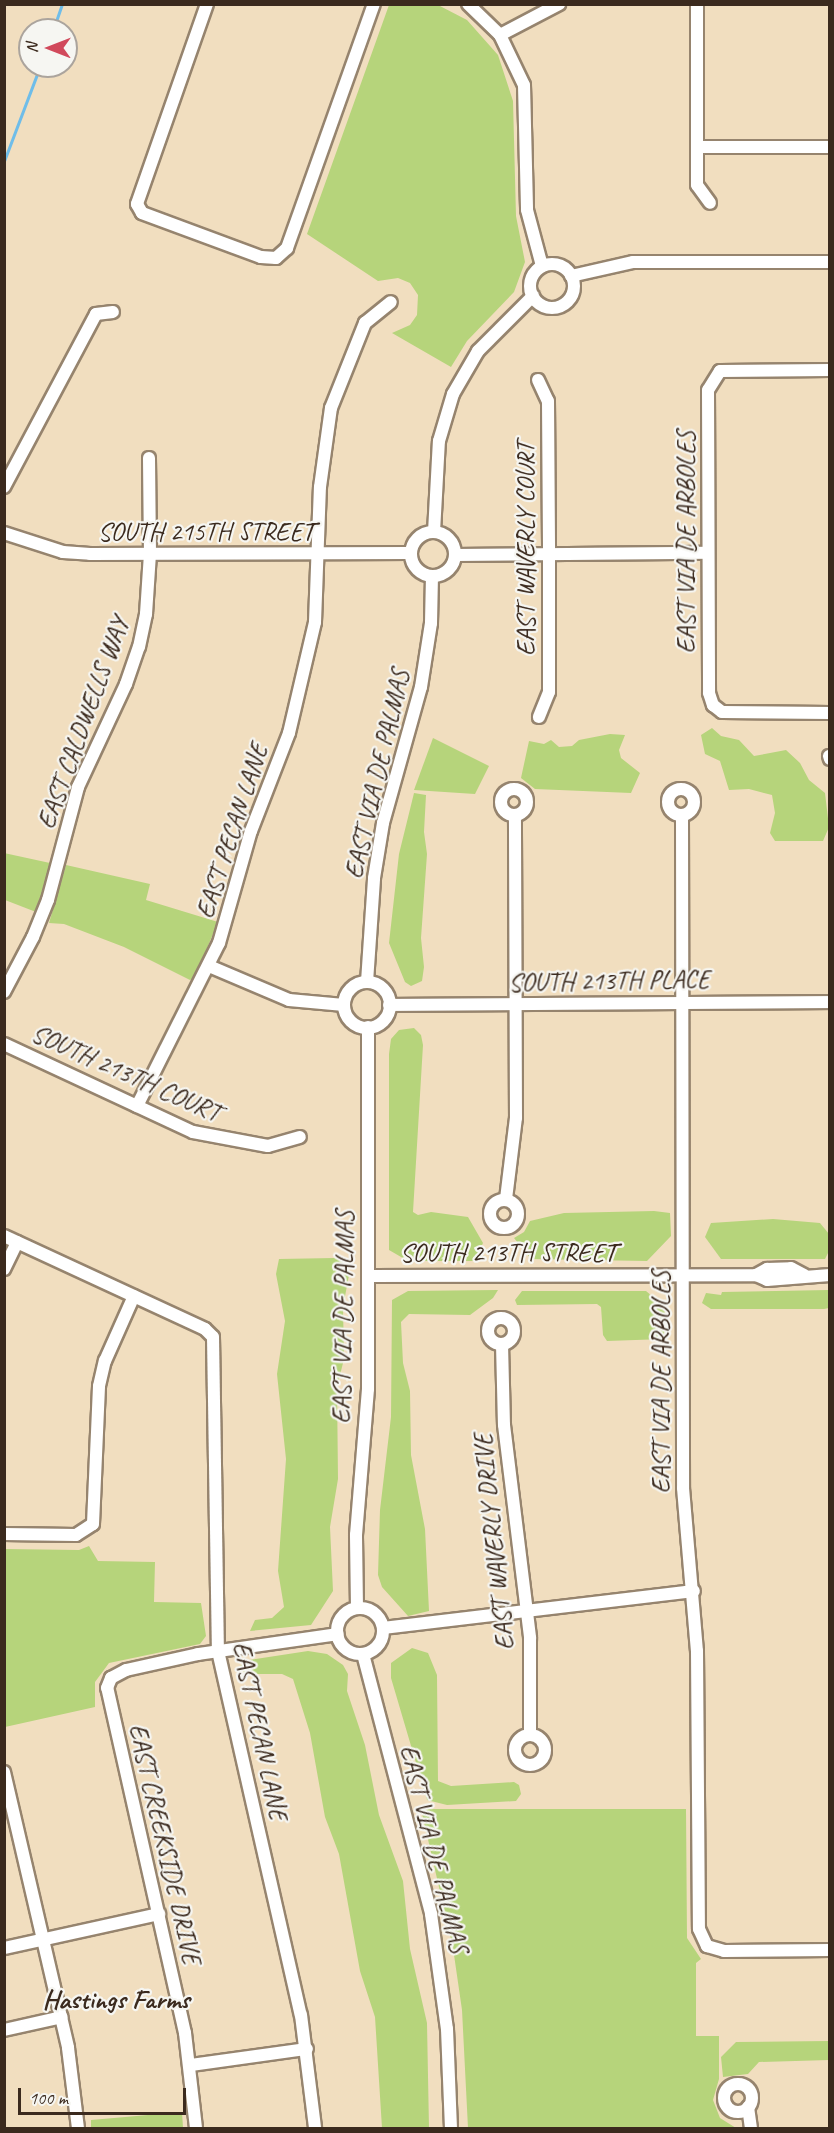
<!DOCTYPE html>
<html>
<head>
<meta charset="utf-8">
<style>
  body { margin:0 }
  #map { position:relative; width:834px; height:2133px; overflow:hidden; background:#f1debf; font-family:Caveat,sans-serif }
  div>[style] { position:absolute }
  .green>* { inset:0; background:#b6d47b }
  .stream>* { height:3px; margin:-1.5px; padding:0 1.5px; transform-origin:1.5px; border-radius:1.5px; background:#6fbde9 }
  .roads { filter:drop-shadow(2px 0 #96846e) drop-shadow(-2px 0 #96846e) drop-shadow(0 2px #96846e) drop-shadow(0 -2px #96846e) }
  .minor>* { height:12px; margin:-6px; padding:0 6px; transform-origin:6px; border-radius:6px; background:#fff }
  .minor>.ring { margin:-6px; padding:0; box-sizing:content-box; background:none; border:12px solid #fff; border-radius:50% }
  span { translate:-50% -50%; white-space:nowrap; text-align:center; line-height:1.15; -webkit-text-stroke:4.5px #f6f6f2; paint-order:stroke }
  .street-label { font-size:26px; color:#3b2a1e }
  .neighbourhood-label { font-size:27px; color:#3b2a1e; font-weight:700 }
  .frame { position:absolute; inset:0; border:6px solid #3b2a1e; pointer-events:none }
  .north { position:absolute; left:18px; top:18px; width:60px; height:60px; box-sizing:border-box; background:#f6f6f2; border:2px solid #aba49d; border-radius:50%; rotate:270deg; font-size:16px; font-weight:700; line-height:24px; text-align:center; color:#3b2a1e }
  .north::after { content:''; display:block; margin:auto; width:21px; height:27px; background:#d1495b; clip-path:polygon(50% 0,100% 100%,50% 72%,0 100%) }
  .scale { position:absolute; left:18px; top:2088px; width:168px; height:27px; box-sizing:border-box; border:3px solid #3b2a1e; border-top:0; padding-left:8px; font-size:18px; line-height:21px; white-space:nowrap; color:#3b2a1e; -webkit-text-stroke:4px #f6f6f2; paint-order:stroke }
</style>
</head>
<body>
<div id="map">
  <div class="green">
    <div style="clip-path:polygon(389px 5px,438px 5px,467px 20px,498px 55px,513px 101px,516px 216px,525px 262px,514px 292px,467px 341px,451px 367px,392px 333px,410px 325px,417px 315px,418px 295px,410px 283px,398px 278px,378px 281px,307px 234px)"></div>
    <div style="clip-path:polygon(712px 728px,721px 736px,739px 740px,754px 756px,786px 750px,800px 763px,809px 780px,825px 793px,829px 827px,823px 841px,775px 841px,770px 833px,775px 813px,772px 795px,749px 789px,729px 790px,720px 761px,705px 754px,701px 735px)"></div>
    <div style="clip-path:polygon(610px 734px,625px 735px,619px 750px,621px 758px,640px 773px,631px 793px,535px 789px,521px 778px,529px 741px,544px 744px,551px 740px,559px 747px,572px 746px,579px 740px)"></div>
    <div style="clip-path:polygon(433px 738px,489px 766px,475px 794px,414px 790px)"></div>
    <div style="clip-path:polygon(414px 793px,426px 795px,424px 832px,427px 854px,421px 938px,424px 967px,422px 981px,411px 986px,405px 982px,389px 943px,399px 854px)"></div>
    <div style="clip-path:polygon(4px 853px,50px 863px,36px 912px,5px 900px)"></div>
    <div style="clip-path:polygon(66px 865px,150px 884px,146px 900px,218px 922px,195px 977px,190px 980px,124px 947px,64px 924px,49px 923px)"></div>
    <div style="clip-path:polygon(414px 1028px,421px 1035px,423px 1045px,413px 1212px,418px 1215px,431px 1212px,468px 1217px,483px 1243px,475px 1261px,408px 1261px,389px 1250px,389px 1054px,391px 1039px,399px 1030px)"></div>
    <div style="clip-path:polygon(654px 1211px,670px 1213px,671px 1236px,647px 1261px,531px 1259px,514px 1238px,524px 1232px,530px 1221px,564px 1213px)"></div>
    <div style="clip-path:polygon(773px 1219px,820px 1223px,829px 1234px,829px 1251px,825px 1259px,721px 1259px,705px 1237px,711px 1223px)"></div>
    <div style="clip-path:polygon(334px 1258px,344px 1261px,349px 1275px,343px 1307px,344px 1359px,337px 1387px,338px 1479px,330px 1527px,333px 1591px,311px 1625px,250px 1631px,255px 1620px,272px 1618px,284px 1607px,278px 1571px,286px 1459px,277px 1374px,285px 1321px,276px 1274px,279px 1259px)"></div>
    <div style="clip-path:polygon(498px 1290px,493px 1298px,470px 1315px,409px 1314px,401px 1322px,403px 1363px,410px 1391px,411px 1455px,425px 1529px,429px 1611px,408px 1616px,382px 1587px,378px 1575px,380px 1510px,391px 1417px,392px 1300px,408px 1291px)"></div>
    <div style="clip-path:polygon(829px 1290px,829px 1308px,824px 1309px,711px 1309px,702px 1303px,706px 1293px,721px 1295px,722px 1292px)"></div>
    <div style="clip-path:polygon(522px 1291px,646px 1291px,665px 1307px,664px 1339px,607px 1341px,603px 1335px,601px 1307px,597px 1304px,517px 1305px,515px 1300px)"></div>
    <div style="clip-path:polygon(89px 1546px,98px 1561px,155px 1562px,154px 1602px,201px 1603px,206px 1636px,200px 1644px,109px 1663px,95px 1682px,95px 1707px,5px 1727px,5px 1549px,79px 1550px)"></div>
    <div style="clip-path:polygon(412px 1648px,428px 1653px,437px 1675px,438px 1781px,451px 1786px,514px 1782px,519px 1785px,521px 1794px,516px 1801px,447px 1805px,427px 1800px,391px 1678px,391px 1663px)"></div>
    <div style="clip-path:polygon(308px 1651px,327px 1654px,343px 1665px,348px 1674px,347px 1691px,365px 1745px,379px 1815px,403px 1881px,410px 1949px,427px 2023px,429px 2128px,382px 2128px,375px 2017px,360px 1971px,339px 1854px,325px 1817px,310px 1733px,293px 1679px,282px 1674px,245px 1674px,240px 1666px,249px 1660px)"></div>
    <div style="clip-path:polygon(421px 1809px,686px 1809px,687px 1938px,701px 1959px,696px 1963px,696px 2036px,719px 2036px,719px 2079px,713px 2100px,720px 2118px,736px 2128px,468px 2128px,462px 2010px,453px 1948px)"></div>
    <div style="clip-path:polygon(829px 2041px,829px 2060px,759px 2062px,748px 2074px,723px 2077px,721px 2057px,736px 2042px)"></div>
    <div style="clip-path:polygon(182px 2112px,183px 2128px,91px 2128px,91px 2120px)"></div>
  </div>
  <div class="stream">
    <div style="left:53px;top:30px;width:28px;rotate:-71deg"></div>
    <div style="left:4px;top:161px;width:102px;rotate:-69.2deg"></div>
  </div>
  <div class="roads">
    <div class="minor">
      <div style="left:207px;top:4px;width:212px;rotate:109.3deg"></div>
      <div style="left:137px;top:204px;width:10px;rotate:61deg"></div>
      <div style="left:142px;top:213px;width:127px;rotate:20.3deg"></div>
      <div style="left:261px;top:257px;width:15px;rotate:4deg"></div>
      <div style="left:276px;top:258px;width:15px;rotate:-42deg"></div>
      <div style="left:287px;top:248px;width:259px;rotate:-70.4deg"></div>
      <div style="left:468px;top:4px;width:45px;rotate:44.1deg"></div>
      <div style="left:500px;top:35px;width:55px;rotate:64.4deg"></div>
      <div style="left:524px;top:85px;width:125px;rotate:88.6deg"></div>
      <div style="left:527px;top:210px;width:58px;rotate:75deg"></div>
      <div style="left:697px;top:4px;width:181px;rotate:90deg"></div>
      <div style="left:697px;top:185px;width:22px;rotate:54deg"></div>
      <div style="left:500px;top:35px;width:67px;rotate:-27.7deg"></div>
      <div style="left:697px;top:147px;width:133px"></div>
      <div class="ring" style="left:530px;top:264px;width:32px;height:32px"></div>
      <div style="left:571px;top:276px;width:64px;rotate:-12.7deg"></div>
      <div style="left:633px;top:262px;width:197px"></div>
      <div style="left:830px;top:370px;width:110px;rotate:179.5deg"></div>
      <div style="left:720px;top:371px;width:22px;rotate:122deg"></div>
      <div style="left:708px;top:390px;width:303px;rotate:89.8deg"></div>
      <div style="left:709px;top:693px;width:13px;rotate:72deg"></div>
      <div style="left:713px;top:705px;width:11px;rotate:38deg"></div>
      <div style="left:722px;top:712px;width:108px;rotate:0.5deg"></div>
      <div style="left:538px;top:380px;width:23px;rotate:65deg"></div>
      <div style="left:548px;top:401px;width:154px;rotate:89.6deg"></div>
      <div style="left:549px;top:555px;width:137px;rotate:90deg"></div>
      <div style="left:549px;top:692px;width:27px;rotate:112deg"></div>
      <div style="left:4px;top:487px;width:196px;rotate:-62deg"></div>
      <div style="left:96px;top:314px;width:17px;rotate:-7deg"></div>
      <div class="ring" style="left:411px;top:532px;width:32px;height:32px"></div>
      <div style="left:434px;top:532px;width:91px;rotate:-86.9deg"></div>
      <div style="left:439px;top:441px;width:49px;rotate:-73.4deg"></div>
      <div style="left:453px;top:394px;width:50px;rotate:-59.8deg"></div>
      <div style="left:478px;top:351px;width:78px;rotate:-45deg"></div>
      <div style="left:4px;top:533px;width:62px;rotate:17.9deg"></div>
      <div style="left:63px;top:552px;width:27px;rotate:4deg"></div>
      <div style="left:90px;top:554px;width:321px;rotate:-0.2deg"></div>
      <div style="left:455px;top:555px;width:253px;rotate:-0.5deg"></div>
      <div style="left:829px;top:756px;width:3px;rotate:72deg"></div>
      <div class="ring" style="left:501px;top:789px;width:14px;height:14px"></div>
      <div class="ring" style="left:668px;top:789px;width:14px;height:14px"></div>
      <div style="left:682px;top:815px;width:673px;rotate:89.91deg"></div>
      <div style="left:683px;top:1488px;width:164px;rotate:85.1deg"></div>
      <div style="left:697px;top:1651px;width:278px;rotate:89.6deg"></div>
      <div style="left:699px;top:1929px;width:19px;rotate:65deg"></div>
      <div style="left:707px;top:1946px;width:18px;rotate:16deg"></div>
      <div style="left:724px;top:1951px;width:106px;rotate:-0.5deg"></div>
      <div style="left:209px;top:966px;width:87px;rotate:23deg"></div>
      <div style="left:289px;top:1000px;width:55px;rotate:5.2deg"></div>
      <div style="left:367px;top:982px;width:104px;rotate:-86.1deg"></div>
      <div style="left:374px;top:878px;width:56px;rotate:-80.7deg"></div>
      <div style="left:383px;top:823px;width:141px;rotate:-74.4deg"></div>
      <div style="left:421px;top:687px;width:65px;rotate:-81.1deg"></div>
      <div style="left:431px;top:623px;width:46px;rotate:-88.8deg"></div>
      <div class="ring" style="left:344px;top:982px;width:34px;height:34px"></div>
      <div style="left:4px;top:992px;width:62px;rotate:-62.2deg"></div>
      <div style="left:33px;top:937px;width:40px;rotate:-68deg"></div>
      <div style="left:48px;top:900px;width:117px;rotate:-75.1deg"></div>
      <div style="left:78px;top:787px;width:114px;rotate:-65deg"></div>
      <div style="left:126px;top:684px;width:39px;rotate:-71deg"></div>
      <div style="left:139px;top:647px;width:34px;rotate:-78deg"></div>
      <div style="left:146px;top:614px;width:60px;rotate:-86.2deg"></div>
      <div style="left:150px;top:554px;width:96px;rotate:-90.6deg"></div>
      <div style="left:389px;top:1005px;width:441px;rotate:-0.4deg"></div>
      <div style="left:4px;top:1044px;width:208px;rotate:25deg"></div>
      <div style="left:193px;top:1132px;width:76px;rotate:10.6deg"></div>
      <div style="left:268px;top:1146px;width:33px;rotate:-16deg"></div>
      <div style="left:137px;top:1106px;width:182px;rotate:-63.3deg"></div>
      <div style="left:219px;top:943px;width:116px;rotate:-74.1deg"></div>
      <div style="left:251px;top:831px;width:105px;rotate:-68.8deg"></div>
      <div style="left:289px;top:733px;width:114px;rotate:-76.8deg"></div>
      <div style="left:315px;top:622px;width:135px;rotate:-87.9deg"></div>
      <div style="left:320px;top:487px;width:80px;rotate:-82.1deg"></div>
      <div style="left:331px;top:408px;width:92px;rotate:-68.2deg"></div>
      <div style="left:365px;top:323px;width:33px;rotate:-39deg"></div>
      <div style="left:506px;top:1199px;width:82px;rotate:-83deg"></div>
      <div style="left:516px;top:1118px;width:303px;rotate:-90.2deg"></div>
      <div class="ring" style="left:490px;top:1200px;width:16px;height:16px"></div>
      <div style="left:4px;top:1236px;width:221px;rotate:24.8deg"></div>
      <div style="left:205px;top:1329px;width:11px;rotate:45deg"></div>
      <div style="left:213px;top:1337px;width:314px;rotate:89.1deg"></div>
      <div style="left:218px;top:1651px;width:373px;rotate:77.2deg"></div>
      <div style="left:301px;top:2015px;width:114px;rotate:82.9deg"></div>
      <div style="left:4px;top:1269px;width:30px;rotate:-64deg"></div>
      <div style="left:756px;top:1275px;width:12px;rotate:24deg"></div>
      <div style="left:767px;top:1280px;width:63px;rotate:-4.5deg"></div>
      <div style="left:368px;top:1276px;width:388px;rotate:-0.1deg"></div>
      <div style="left:756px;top:1275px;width:13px;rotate:-29deg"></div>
      <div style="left:767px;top:1269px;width:24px;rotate:-2deg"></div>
      <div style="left:791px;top:1268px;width:15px;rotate:28deg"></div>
      <div class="ring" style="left:488px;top:1318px;width:14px;height:14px"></div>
      <div style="left:502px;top:1344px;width:81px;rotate:88.6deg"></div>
      <div style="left:504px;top:1425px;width:215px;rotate:83deg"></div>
      <div style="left:530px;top:1638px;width:97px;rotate:90deg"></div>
      <div style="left:4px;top:1534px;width:72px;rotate:0.8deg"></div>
      <div style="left:76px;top:1535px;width:20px;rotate:-33deg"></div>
      <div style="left:93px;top:1524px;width:138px;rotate:-87.5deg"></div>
      <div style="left:99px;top:1386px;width:26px;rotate:-77deg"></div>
      <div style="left:105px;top:1361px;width:71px;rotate:-66deg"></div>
      <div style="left:357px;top:1608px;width:73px;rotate:-90.8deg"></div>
      <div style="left:356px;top:1535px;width:146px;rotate:-85.3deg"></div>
      <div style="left:368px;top:1389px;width:362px;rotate:-90deg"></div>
      <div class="ring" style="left:337px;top:1608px;width:34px;height:34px"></div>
      <div style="left:383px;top:1628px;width:313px;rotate:-6.8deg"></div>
      <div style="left:363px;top:1654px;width:269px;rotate:75.3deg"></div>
      <div style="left:431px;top:1914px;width:116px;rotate:82.1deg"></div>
      <div style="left:447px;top:2029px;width:99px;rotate:87.7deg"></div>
      <div class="ring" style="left:515px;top:1735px;width:18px;height:18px"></div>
      <div style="left:4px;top:1772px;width:283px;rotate:76.9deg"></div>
      <div style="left:68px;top:2048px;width:81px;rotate:82.9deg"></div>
      <div style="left:4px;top:1948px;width:159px;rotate:-12.4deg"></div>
      <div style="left:4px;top:2030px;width:59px;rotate:-12.6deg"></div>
      <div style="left:191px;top:2065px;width:117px;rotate:-7.9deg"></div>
      <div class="ring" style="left:724px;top:2084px;width:16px;height:16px"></div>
      <div style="left:748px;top:2107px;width:21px;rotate:82deg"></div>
      <div style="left:196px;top:2128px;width:96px;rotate:-96.6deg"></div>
      <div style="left:185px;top:2033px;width:354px;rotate:-102.7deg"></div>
      <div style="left:107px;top:1688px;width:11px;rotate:-68deg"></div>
      <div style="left:111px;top:1678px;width:17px;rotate:-28deg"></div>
      <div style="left:126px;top:1670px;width:74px;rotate:-12.5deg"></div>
      <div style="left:198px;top:1654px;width:141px;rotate:-8.1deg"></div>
    </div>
  </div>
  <div class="street-label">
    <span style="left:206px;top:532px">SOUTH 215TH STREET</span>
    <span style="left:686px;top:542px;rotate:-90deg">EAST VIA DE ARBOLES</span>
    <span style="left:526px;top:549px;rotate:-90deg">EAST WAVERLY COURT</span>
    <span style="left:83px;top:723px;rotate:-70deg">EAST CALDWELLS WAY</span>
    <span style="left:377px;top:774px;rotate:-77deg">EAST VIA DE PALMAS</span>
    <span style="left:232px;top:831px;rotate:-72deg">EAST PECAN LANE</span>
    <span style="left:609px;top:981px;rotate:-1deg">SOUTH 213TH PLACE</span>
    <span style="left:126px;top:1073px;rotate:24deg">SOUTH 213TH COURT</span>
    <span style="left:508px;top:1253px">SOUTH 213TH STREET</span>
    <span style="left:343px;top:1317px;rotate:-89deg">EAST VIA DE PALMAS</span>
    <span style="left:661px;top:1382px;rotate:-90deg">EAST VIA DE ARBOLES</span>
    <span style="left:494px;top:1542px;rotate:-96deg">EAST WAVERLY DRIVE</span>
    <span style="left:260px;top:1731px;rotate:78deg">EAST PECAN LANE</span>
    <span style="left:165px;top:1844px;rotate:77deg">EAST CREEKSIDE DRIVE</span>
    <span style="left:434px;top:1849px;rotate:76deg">EAST VIA DE PALMAS</span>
  </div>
  <div class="neighbourhood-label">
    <span style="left:116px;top:2000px">Hastings Farms</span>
  </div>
  <div class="frame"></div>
  <div class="north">N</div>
  <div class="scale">100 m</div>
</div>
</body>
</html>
